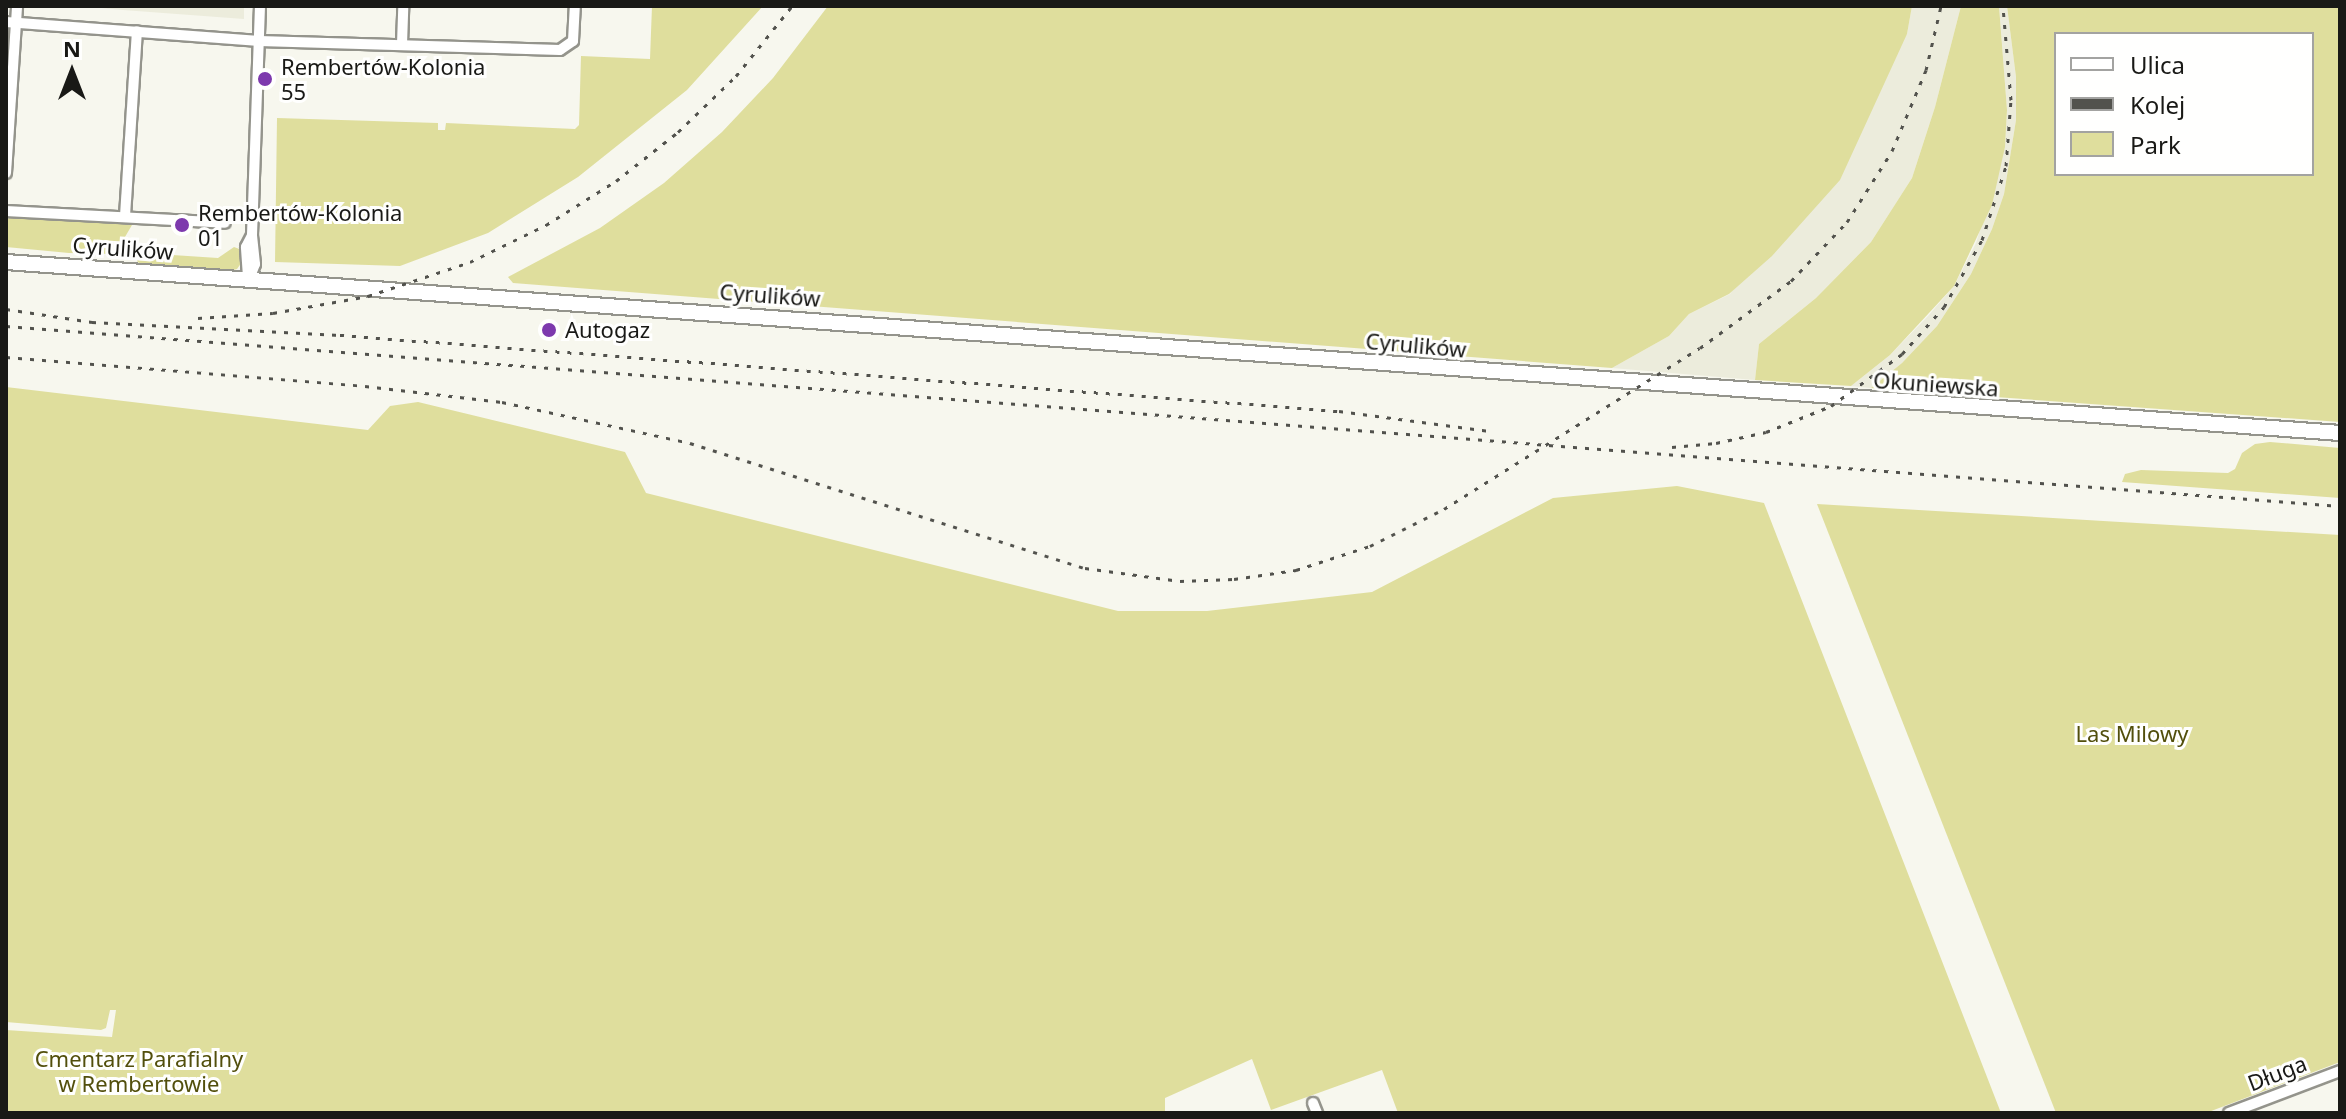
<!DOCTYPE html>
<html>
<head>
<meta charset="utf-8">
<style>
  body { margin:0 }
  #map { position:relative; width:2346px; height:1119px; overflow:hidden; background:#f7f7ee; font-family:"Noto Sans",sans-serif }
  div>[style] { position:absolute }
  .built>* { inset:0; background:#ececdc }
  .green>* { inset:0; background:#dfde9d }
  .roads { filter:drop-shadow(2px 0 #94948c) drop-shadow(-2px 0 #94948c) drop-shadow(0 2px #94948c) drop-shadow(0 -2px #94948c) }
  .street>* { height:10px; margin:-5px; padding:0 5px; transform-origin:5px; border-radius:5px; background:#fff }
  .secondary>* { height:14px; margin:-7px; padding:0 7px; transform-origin:7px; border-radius:7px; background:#fff }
  .rail>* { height:3px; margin-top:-1.5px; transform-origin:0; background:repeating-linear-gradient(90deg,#52524d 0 4px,transparent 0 12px) }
  .dots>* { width:22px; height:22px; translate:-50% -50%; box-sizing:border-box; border:4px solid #fffffe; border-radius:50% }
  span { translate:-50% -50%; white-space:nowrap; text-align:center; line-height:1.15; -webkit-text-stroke:6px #fffffe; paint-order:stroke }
  .poi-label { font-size:22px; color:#191916 }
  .left { translate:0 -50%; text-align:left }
  .street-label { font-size:22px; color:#191916 }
  .park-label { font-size:22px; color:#524f0c }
  .frame { position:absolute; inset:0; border:8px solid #191916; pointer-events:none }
  .legend { position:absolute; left:2054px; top:32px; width:260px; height:144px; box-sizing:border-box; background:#fffffe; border:2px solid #a3a3a1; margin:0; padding:10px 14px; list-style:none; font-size:24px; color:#191916 }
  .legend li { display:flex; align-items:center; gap:16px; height:40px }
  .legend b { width:40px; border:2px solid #a3a3a1 }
  .north { position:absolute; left:32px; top:32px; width:80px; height:80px; -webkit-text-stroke:6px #fffffe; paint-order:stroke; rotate:0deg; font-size:22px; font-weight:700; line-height:32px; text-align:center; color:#191916 }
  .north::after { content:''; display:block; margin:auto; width:28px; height:36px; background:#191916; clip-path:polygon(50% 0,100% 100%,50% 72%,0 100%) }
</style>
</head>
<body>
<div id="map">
  <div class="built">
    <div style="clip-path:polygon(80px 6px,244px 6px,244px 19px,123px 10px)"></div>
    <div style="clip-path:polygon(1912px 6px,1961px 6px,1935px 107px,1912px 178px,1871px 242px,1816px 298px,1759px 344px,1755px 380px,1612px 368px,1669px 336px,1689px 314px,1730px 294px,1907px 34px)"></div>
    <div style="clip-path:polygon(1999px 6px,2007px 6px,2016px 77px,2016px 120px,2004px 194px,1992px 229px,1971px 274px,1937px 326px,1902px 363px,1871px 388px,1851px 386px,1890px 355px,1928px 316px,1954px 286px,1976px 243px,2005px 147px,2007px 110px)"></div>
  </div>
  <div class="green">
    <div style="clip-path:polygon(652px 6px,763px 6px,687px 90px,578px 177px,488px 233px,400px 266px,275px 262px,277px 118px,438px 123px,438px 130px,445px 130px,446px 123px,575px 129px,579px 125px,581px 56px,650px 59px)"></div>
    <div style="clip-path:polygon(828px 6px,1912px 6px,1907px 34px,1840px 180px,1772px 256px,1729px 294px,1689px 314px,1669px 336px,1612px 368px,513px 283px,508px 277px,600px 228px,664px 183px,722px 132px,773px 78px)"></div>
    <div style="clip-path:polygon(1961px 6px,1999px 6px,2007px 110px,2005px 147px,1992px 205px,1954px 286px,1890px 355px,1851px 386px,1755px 380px,1759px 344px,1816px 298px,1871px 242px,1912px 178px,1935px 107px)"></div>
    <div style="clip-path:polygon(evenodd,2007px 6px,2340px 6px,2340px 422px,1871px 388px,1902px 363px,1937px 326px,1971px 274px,1992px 229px,2004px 194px,2016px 120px,2016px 77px,2007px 6px,2056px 34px,2312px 34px,2312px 174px,2056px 174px,2056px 34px)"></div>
    <div style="clip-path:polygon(14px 216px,110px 222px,130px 220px,132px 225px,115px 254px,69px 253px,6px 247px,7px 219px)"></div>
    <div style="clip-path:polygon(234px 247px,242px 250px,242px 262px,237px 269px,226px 272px,142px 266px,137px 261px,142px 253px,218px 258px)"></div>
    <div style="clip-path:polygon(6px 387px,368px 430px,390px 406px,418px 402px,625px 452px,646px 493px,1118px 611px,1207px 611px,1372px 592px,1553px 498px,1677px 486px,1764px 503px,2001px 1113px,1398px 1113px,1382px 1070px,1271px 1110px,1252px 1059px,1165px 1098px,1165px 1113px,6px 1113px,6px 1030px,112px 1037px,116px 1010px,110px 1010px,106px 1028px,101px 1030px,6px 1022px)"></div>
    <div style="clip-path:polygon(2270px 442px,2340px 448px,2340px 498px,2122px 482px,2125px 474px,2141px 470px,2228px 473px,2235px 469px,2242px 453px,2255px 444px)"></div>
    <div style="clip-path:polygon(1817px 504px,2340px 535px,2340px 1062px,2206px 1113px,2056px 1113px)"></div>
  </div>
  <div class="roads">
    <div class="street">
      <div style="left:6px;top:22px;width:254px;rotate:4.3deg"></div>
      <div style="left:259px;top:41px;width:301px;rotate:1.7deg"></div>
      <div style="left:560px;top:50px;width:16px;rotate:-35deg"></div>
      <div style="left:573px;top:41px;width:35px;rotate:-87deg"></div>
      <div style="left:402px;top:44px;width:38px;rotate:-88deg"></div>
      <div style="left:6px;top:173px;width:167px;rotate:-86.2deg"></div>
      <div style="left:6px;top:211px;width:219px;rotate:3.1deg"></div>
      <div style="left:125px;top:216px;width:185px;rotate:-86.3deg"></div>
      <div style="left:248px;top:277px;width:30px;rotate:-94deg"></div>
      <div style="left:246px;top:247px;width:13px;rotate:-63deg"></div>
      <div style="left:249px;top:279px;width:16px;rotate:-68deg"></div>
      <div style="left:255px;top:264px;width:29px;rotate:-96deg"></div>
      <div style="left:252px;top:235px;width:229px;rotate:-88deg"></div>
      <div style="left:1313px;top:1103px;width:11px;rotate:68deg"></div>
      <div style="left:2229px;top:1113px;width:119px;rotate:-20.7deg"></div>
    </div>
    <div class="secondary">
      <div style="left:6px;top:262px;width:2340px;rotate:4.19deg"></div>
    </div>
  </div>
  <div class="rail">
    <div style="left:6px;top:309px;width:87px;rotate:8.6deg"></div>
    <div style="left:92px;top:322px;width:248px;rotate:3deg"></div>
    <div style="left:340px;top:335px;width:1002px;rotate:4.35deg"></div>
    <div style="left:1339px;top:411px;width:150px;rotate:7.6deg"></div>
    <div style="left:198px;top:318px;width:75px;rotate:-3.8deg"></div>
    <div style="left:273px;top:313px;width:97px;rotate:-10.1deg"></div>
    <div style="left:368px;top:296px;width:108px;rotate:-18.4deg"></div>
    <div style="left:470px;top:262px;width:85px;rotate:-26deg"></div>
    <div style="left:546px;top:225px;width:83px;rotate:-32.2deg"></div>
    <div style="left:616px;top:181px;width:79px;rotate:-38.3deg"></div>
    <div style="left:678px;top:132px;width:81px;rotate:-44deg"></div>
    <div style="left:736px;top:76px;width:90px;rotate:-51.3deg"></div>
    <div style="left:6px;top:326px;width:2341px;rotate:4.41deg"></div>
    <div style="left:6px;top:357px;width:360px;rotate:4.6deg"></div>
    <div style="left:365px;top:386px;width:138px;rotate:6.7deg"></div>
    <div style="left:502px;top:402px;width:192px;rotate:12.3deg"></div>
    <div style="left:690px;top:443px;width:414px;rotate:17.6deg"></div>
    <div style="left:1085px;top:568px;width:96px;rotate:7.8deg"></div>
    <div style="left:1180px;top:581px;width:54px;rotate:-2.1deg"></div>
    <div style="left:1234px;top:579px;width:63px;rotate:-8.3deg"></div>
    <div style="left:1296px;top:570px;width:78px;rotate:-18deg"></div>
    <div style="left:1370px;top:546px;width:83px;rotate:-26.6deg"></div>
    <div style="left:1444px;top:509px;width:302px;rotate:-32.2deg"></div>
    <div style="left:1700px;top:348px;width:113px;rotate:-36.4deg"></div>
    <div style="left:1791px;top:281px;width:81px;rotate:-46.5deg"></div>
    <div style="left:1847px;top:222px;width:84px;rotate:-57.6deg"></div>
    <div style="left:1892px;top:151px;width:88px;rotate:-67.2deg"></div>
    <div style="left:1926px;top:70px;width:66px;rotate:-76.8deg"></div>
    <div style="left:1672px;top:447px;width:44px;rotate:-5.2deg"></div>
    <div style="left:1716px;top:443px;width:51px;rotate:-12.4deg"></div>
    <div style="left:1766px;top:432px;width:70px;rotate:-21.8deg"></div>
    <div style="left:1831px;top:406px;width:88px;rotate:-36.2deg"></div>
    <div style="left:1902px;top:354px;width:63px;rotate:-48.2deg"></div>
    <div style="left:1944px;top:307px;width:77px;rotate:-60.4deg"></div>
    <div style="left:1982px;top:240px;width:78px;rotate:-72deg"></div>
    <div style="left:2006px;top:166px;width:66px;rotate:-85.7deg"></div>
    <div style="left:2011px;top:100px;width:94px;rotate:-94.9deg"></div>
  </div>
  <div class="dots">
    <div style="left:265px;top:79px;background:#7d39ad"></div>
    <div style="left:182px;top:225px;background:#7d39ad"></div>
    <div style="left:549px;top:330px;background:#7d39ad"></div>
  </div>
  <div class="poi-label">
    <span class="left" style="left:281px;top:79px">Rembertów-Kolonia<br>55</span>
    <span class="left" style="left:198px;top:225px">Rembertów-Kolonia<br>01</span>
    <span class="left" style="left:565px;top:330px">Autogaz</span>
  </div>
  <div class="street-label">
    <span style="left:123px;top:248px;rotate:4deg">Cyrulików</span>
    <span style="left:770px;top:295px;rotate:4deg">Cyrulików</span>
    <span style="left:1416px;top:345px;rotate:5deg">Cyrulików</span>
    <span style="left:1936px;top:384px;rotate:4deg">Okuniewska</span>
    <span style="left:2277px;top:1073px;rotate:-21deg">Długa</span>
  </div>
  <div class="park-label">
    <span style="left:2132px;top:734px">Las Milowy</span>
    <span style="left:139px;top:1071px">Cmentarz Parafialny<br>w Rembertowie</span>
  </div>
  <div class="frame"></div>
  <ul class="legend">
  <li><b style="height:10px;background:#fff"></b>Ulica</li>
  <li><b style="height:10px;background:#52524d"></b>Kolej</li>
  <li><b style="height:22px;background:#dfde9d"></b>Park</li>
  </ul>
  <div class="north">N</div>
</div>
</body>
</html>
